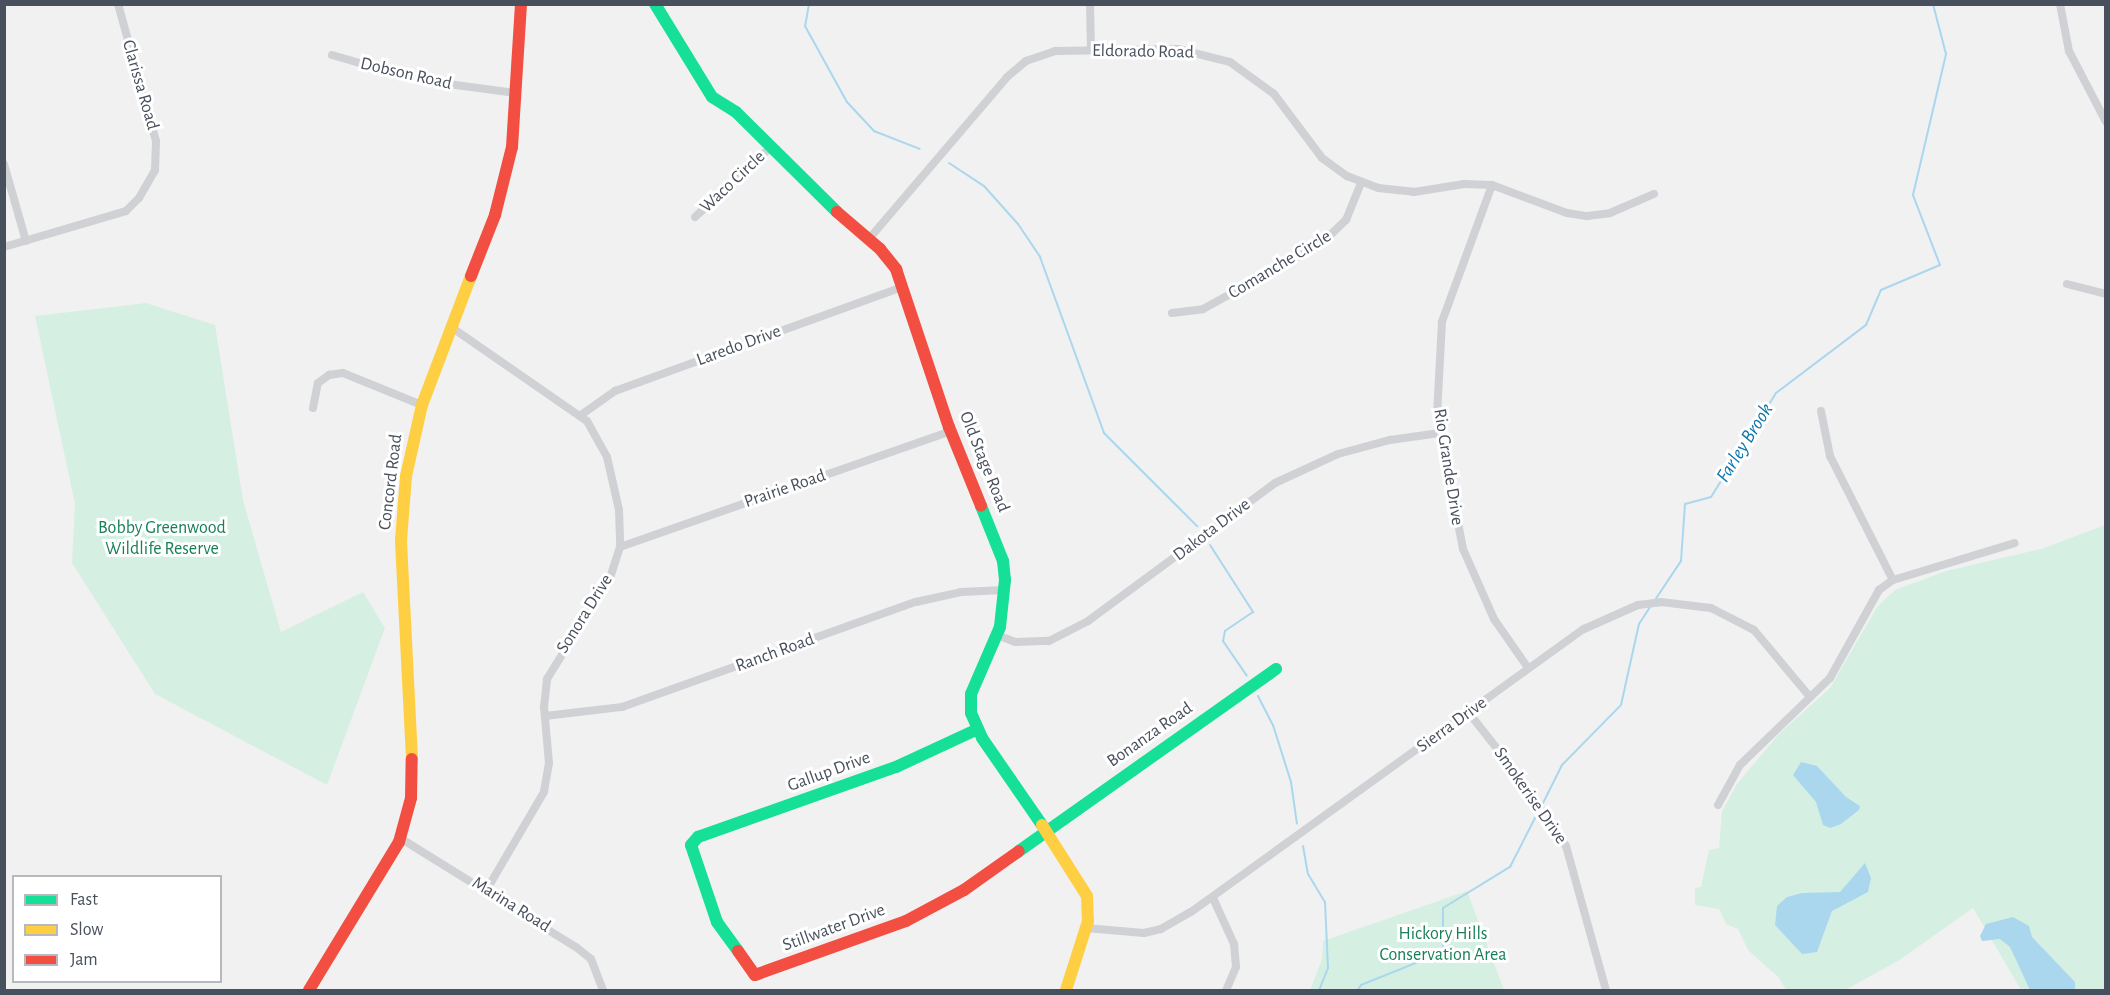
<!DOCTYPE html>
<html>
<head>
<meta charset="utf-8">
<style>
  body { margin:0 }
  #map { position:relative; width:2110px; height:995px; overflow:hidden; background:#f1f1f1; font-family:"Alegreya Sans",sans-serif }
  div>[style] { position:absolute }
  .green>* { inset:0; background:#d5f0e3 }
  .water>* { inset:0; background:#aad7ee }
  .stream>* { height:2px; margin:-1px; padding:0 1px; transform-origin:1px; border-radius:1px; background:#aad7ee }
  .street>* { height:8px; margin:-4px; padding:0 4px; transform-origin:4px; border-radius:4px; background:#cfd1d4 }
  .fast>* { height:12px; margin:-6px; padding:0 6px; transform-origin:6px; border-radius:6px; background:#16e098 }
  .slow>* { height:12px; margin:-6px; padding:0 6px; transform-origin:6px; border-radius:6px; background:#ffcf43 }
  .jam>* { height:12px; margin:-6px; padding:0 6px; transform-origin:6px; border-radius:6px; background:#f24e42 }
  span { translate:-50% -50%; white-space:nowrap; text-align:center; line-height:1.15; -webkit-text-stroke:6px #fff; paint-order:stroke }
  .street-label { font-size:18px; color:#48505d }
  .park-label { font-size:18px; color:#178059 }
  .water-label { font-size:20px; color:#0c76ac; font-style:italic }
  .frame { position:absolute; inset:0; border:6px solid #48505d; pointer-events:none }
  .legend { position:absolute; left:12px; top:875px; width:210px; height:108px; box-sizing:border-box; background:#fff; border:2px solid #b6b9be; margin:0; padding:8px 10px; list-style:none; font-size:18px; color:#48505d }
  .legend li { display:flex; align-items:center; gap:12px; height:30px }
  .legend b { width:30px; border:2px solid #b6b9be }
</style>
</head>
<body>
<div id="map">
  <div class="green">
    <div style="clip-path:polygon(146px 303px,215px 325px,243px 500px,281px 632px,363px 592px,385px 628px,327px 785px,155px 694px,72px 563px,75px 504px,35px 316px)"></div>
    <div style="clip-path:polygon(2105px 525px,2105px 990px,2021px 990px,1973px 908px,1898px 961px,1845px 990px,1786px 990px,1778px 977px,1748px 950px,1738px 929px,1726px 924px,1719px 909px,1695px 905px,1695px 888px,1701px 887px,1709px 850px,1719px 848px,1722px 811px,1737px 784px,1779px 734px,1830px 688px,1877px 607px,1895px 590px,1946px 571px,2041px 549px)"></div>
    <div style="clip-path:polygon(1467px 891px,1504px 990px,1310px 990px,1322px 959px,1323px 941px)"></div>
  </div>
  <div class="water">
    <div style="clip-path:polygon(1801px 762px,1817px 766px,1846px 797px,1860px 806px,1859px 810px,1841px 824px,1830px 828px,1823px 825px,1816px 802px,1793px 775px)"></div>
    <div style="clip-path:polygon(1865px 863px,1871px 878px,1868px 892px,1832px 911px,1817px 952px,1802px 954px,1775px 925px,1777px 906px,1787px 897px,1802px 893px,1840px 892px)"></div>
    <div style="clip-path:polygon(2013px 917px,2029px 926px,2032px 937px,2075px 982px,2075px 990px,2030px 990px,2010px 947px,2000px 939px,1982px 941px,1980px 936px,1986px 924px)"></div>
  </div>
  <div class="stream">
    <div style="left:809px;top:4px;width:22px;rotate:100deg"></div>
    <div style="left:805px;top:26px;width:87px;rotate:61.1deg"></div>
    <div style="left:847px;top:102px;width:40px;rotate:47deg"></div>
    <div style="left:874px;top:131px;width:49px;rotate:21.4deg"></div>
    <div style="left:949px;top:163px;width:42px;rotate:33.3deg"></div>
    <div style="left:984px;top:186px;width:51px;rotate:48.2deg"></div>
    <div style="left:1018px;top:224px;width:40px;rotate:56deg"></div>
    <div style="left:1040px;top:257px;width:187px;rotate:70deg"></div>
    <div style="left:1104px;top:433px;width:132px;rotate:45deg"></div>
    <div style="left:1210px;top:545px;width:80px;rotate:57.3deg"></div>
    <div style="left:1253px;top:612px;width:34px;rotate:146deg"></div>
    <div style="left:1225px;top:631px;width:10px;rotate:101deg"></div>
    <div style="left:1223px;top:641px;width:42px;rotate:55.6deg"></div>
    <div style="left:1655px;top:600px;width:47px;rotate:-56.3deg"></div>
    <div style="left:1681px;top:561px;width:57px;rotate:-86deg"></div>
    <div style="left:1685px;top:504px;width:27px;rotate:-15deg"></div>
    <div style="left:1711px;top:497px;width:123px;rotate:-58deg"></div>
    <div style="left:1776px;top:393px;width:113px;rotate:-37.1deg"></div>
    <div style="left:1866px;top:325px;width:38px;rotate:-67deg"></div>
    <div style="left:1881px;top:290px;width:64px;rotate:-23deg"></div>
    <div style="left:1940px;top:265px;width:75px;rotate:-111.1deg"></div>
    <div style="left:1913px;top:195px;width:145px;rotate:-76.8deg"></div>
    <div style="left:1946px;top:54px;width:52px;rotate:-104.6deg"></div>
    <div style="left:1258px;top:696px;width:33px;rotate:63deg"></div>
    <div style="left:1273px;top:725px;width:60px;rotate:72.5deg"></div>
    <div style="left:1291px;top:782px;width:42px;rotate:81.9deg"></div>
    <div style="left:1542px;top:805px;width:45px;rotate:-63.4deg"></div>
    <div style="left:1562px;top:765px;width:84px;rotate:-45.5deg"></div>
    <div style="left:1621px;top:705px;width:83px;rotate:-77.5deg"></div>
    <div style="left:1639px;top:624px;width:20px;rotate:-57deg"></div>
    <div style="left:1303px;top:846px;width:28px;rotate:80deg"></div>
    <div style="left:1308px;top:874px;width:33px;rotate:59deg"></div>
    <div style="left:1325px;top:902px;width:66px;rotate:87.4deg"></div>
    <div style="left:1328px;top:968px;width:24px;rotate:112deg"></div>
    <div style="left:1358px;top:990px;width:6px;rotate:-59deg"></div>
    <div style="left:1361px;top:985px;width:88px;rotate:-21.9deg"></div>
    <div style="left:1443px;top:952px;width:44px;rotate:-90deg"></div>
    <div style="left:1443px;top:908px;width:79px;rotate:-31.5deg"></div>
    <div style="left:1510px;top:867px;width:64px;rotate:-63deg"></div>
  </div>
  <div class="street">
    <div style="left:1090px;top:4px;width:46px;rotate:88.8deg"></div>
    <div style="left:2060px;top:4px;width:48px;rotate:79.2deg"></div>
    <div style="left:2069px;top:51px;width:80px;rotate:62.5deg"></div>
    <div style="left:332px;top:55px;width:90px;rotate:16.2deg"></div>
    <div style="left:418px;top:80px;width:99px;rotate:7.6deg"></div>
    <div style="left:4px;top:164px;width:80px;rotate:74.1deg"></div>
    <div style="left:1492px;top:185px;width:146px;rotate:110.1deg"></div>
    <div style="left:1442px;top:322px;width:93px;rotate:93.1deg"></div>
    <div style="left:1437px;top:415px;width:136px;rotate:79deg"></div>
    <div style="left:1463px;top:549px;width:77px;rotate:66.1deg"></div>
    <div style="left:1494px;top:619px;width:60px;rotate:55.2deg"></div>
    <div style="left:695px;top:217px;width:103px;rotate:-42.6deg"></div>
    <div style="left:868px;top:240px;width:214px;rotate:-49.5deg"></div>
    <div style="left:1007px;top:77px;width:25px;rotate:-40deg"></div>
    <div style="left:1026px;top:61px;width:31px;rotate:-19deg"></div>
    <div style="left:1055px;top:51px;width:123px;rotate:-0.9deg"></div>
    <div style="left:1178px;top:49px;width:54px;rotate:14deg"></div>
    <div style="left:1230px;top:62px;width:54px;rotate:36deg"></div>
    <div style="left:1274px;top:94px;width:80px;rotate:53.1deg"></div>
    <div style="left:1322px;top:158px;width:31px;rotate:36deg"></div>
    <div style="left:1347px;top:176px;width:33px;rotate:21deg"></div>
    <div style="left:1378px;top:188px;width:36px;rotate:6deg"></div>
    <div style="left:1414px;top:192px;width:51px;rotate:-9.1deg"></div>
    <div style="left:1464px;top:184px;width:28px;rotate:2deg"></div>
    <div style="left:1492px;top:185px;width:80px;rotate:20.5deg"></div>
    <div style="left:1567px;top:213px;width:20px;rotate:9deg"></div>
    <div style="left:1587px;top:216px;width:23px;rotate:-7deg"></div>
    <div style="left:1610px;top:213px;width:48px;rotate:-23.4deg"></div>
    <div style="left:4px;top:247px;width:127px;rotate:-16.4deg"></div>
    <div style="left:126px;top:211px;width:18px;rotate:-45deg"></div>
    <div style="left:139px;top:198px;width:32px;rotate:-60deg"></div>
    <div style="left:155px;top:170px;width:29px;rotate:-88deg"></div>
    <div style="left:156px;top:141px;width:142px;rotate:-105.5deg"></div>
    <div style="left:2067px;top:284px;width:40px;rotate:14.4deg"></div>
    <div style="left:1172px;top:313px;width:31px;rotate:-7deg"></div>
    <div style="left:1203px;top:309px;width:135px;rotate:-28.8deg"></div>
    <div style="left:1321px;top:244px;width:35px;rotate:-44deg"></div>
    <div style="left:1346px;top:220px;width:40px;rotate:-68deg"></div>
    <div style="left:451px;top:327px;width:165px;rotate:34.7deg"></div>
    <div style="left:587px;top:421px;width:41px;rotate:60.9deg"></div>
    <div style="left:607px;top:457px;width:54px;rotate:77.2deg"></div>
    <div style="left:619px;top:510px;width:37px;rotate:88deg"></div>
    <div style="left:620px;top:547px;width:32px;rotate:108deg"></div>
    <div style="left:610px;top:577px;width:120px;rotate:121.7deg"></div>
    <div style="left:547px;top:679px;width:28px;rotate:96deg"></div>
    <div style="left:544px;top:707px;width:56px;rotate:84.9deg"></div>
    <div style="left:549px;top:763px;width:29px;rotate:100deg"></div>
    <div style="left:544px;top:792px;width:113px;rotate:120.4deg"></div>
    <div style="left:313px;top:408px;width:25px;rotate:-79deg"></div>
    <div style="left:318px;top:383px;width:14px;rotate:-36deg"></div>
    <div style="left:329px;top:375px;width:14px;rotate:-8deg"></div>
    <div style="left:343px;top:373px;width:85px;rotate:22.1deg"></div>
    <div style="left:1821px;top:411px;width:46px;rotate:78.7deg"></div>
    <div style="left:1830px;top:456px;width:139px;rotate:63.1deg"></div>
    <div style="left:581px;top:415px;width:42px;rotate:-35.2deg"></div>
    <div style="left:615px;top:391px;width:305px;rotate:-19.9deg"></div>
    <div style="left:620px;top:547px;width:351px;rotate:-19.3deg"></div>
    <div style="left:997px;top:635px;width:19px;rotate:21deg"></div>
    <div style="left:1015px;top:642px;width:34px;rotate:-2deg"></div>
    <div style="left:1049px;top:641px;width:44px;rotate:-27.1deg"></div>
    <div style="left:1088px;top:621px;width:232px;rotate:-36.4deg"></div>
    <div style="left:1275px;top:483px;width:69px;rotate:-24.7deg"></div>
    <div style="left:1338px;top:454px;width:54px;rotate:-15.1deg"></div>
    <div style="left:1390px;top:440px;width:50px;rotate:-8deg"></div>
    <div style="left:1469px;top:713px;width:78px;rotate:51.8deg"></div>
    <div style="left:1517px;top:774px;width:87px;rotate:55.8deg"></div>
    <div style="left:1566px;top:846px;width:149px;rotate:74.5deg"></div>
    <div style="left:545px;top:716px;width:78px;rotate:-6.7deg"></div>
    <div style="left:622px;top:707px;width:312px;rotate:-19.7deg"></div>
    <div style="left:916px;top:602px;width:46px;rotate:-12.5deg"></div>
    <div style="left:961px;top:592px;width:43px;rotate:-2.7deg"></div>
    <div style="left:1718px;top:805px;width:46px;rotate:-61.2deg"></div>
    <div style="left:1740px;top:765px;width:125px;rotate:-44deg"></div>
    <div style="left:1830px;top:678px;width:101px;rotate:-60.9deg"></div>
    <div style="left:1879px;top:590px;width:17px;rotate:-36deg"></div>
    <div style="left:1893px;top:580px;width:127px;rotate:-16.9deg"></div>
    <div style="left:400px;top:838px;width:207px;rotate:31.8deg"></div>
    <div style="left:576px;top:947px;width:19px;rotate:39deg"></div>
    <div style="left:591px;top:959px;width:33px;rotate:69deg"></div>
    <div style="left:1213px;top:898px;width:51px;rotate:65.5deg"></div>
    <div style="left:1234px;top:944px;width:23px;rotate:85deg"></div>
    <div style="left:1236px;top:967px;width:25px;rotate:113deg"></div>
    <div style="left:1086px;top:928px;width:58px;rotate:4.9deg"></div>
    <div style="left:1144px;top:933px;width:17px;rotate:-13deg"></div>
    <div style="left:1161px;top:929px;width:34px;rotate:-30deg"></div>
    <div style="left:1191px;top:912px;width:484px;rotate:-35.8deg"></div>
    <div style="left:1584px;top:629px;width:59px;rotate:-24deg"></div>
    <div style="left:1638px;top:605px;width:23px;rotate:-7deg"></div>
    <div style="left:1661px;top:602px;width:50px;rotate:6.8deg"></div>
    <div style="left:1711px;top:608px;width:48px;rotate:27.1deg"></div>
    <div style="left:1754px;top:630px;width:87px;rotate:50.1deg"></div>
  </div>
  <div class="fast">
    <div style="left:655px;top:4px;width:109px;rotate:58.5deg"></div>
    <div style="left:712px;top:97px;width:28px;rotate:32deg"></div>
    <div style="left:736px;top:112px;width:142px;rotate:44.7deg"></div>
    <div style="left:981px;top:506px;width:59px;rotate:68.2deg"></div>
    <div style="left:1003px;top:561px;width:19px;rotate:84deg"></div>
    <div style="left:1005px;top:580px;width:47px;rotate:96.1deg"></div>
    <div style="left:1000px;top:627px;width:73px;rotate:113.4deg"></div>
    <div style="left:971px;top:694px;width:19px;rotate:90deg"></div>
    <div style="left:971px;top:713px;width:27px;rotate:66deg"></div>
    <div style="left:982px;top:738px;width:106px;rotate:55.4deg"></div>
    <div style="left:1019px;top:851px;width:315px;rotate:-35.3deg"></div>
    <div style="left:738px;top:951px;width:36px;rotate:-126deg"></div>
    <div style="left:717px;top:922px;width:81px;rotate:-108.7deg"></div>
    <div style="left:691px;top:845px;width:11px;rotate:-49deg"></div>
    <div style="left:698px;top:837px;width:210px;rotate:-19.5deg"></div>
    <div style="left:896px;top:767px;width:90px;rotate:-24.9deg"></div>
  </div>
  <div class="slow">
    <div style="left:412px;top:759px;width:219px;rotate:-92.9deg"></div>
    <div style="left:401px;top:540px;width:64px;rotate:-85.5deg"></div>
    <div style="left:406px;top:476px;width:73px;rotate:-77.3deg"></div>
    <div style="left:422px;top:405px;width:138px;rotate:-69.2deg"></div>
    <div style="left:1042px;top:825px;width:84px;rotate:57.6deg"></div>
    <div style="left:1087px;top:896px;width:25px;rotate:88deg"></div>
    <div style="left:1088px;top:921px;width:72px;rotate:107.7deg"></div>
  </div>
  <div class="jam">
    <div style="left:837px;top:212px;width:57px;rotate:40.7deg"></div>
    <div style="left:880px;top:249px;width:26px;rotate:51deg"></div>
    <div style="left:896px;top:269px;width:167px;rotate:71.5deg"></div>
    <div style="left:949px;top:427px;width:85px;rotate:67.9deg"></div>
    <div style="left:471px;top:276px;width:66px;rotate:-68.5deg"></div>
    <div style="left:495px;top:215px;width:70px;rotate:-76deg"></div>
    <div style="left:512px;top:147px;width:143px;rotate:-86.4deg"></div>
    <div style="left:738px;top:951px;width:29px;rotate:55deg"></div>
    <div style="left:755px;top:975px;width:160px;rotate:-19.7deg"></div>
    <div style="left:906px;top:921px;width:66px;rotate:-28.1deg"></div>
    <div style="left:964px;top:890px;width:67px;rotate:-35.3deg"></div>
    <div style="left:309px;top:990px;width:173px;rotate:-58.7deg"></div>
    <div style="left:399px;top:842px;width:46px;rotate:-74.7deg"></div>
    <div style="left:411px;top:798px;width:39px;rotate:-89deg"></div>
  </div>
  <div class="street-label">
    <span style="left:1143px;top:52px;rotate:1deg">Eldorado Road</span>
    <span style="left:406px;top:74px;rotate:13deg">Dobson Road</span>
    <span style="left:140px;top:85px;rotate:74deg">Clarissa Road</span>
    <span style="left:733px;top:182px;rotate:-43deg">Waco Circle</span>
    <span style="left:1280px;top:265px;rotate:-31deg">Comanche Circle</span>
    <span style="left:739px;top:346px;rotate:-20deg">Laredo Drive</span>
    <span style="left:984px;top:462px;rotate:68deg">Old Stage Road</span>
    <span style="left:1448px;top:467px;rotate:81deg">Rio Grande Drive</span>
    <span style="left:391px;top:482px;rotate:-83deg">Concord Road</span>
    <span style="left:785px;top:489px;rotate:-19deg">Prairie Road</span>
    <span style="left:1212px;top:530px;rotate:-37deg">Dakota Drive</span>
    <span style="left:585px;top:614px;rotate:-58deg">Sonora Drive</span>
    <span style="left:775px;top:653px;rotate:-20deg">Ranch Road</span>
    <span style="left:1452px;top:725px;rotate:-36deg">Sierra Drive</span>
    <span style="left:1150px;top:735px;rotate:-35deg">Bonanza Road</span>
    <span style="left:829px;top:772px;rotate:-20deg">Gallup Drive</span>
    <span style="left:1530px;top:796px;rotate:55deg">Smokerise Drive</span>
    <span style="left:511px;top:905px;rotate:32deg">Marina Road</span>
    <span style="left:834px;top:928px;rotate:-20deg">Stillwater Drive</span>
  </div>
  <div class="park-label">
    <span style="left:162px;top:539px">Bobby Greenwood<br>Wildlife Reserve</span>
    <span style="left:1443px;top:945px">Hickory Hills<br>Conservation Area</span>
  </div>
  <div class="water-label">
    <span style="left:1745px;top:443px;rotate:-58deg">Farley Brook</span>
  </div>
  <div class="frame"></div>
  <ul class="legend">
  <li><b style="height:8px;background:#16e098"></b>Fast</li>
  <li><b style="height:8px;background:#ffcf43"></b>Slow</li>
  <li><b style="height:8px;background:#f24e42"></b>Jam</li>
  </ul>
</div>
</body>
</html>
